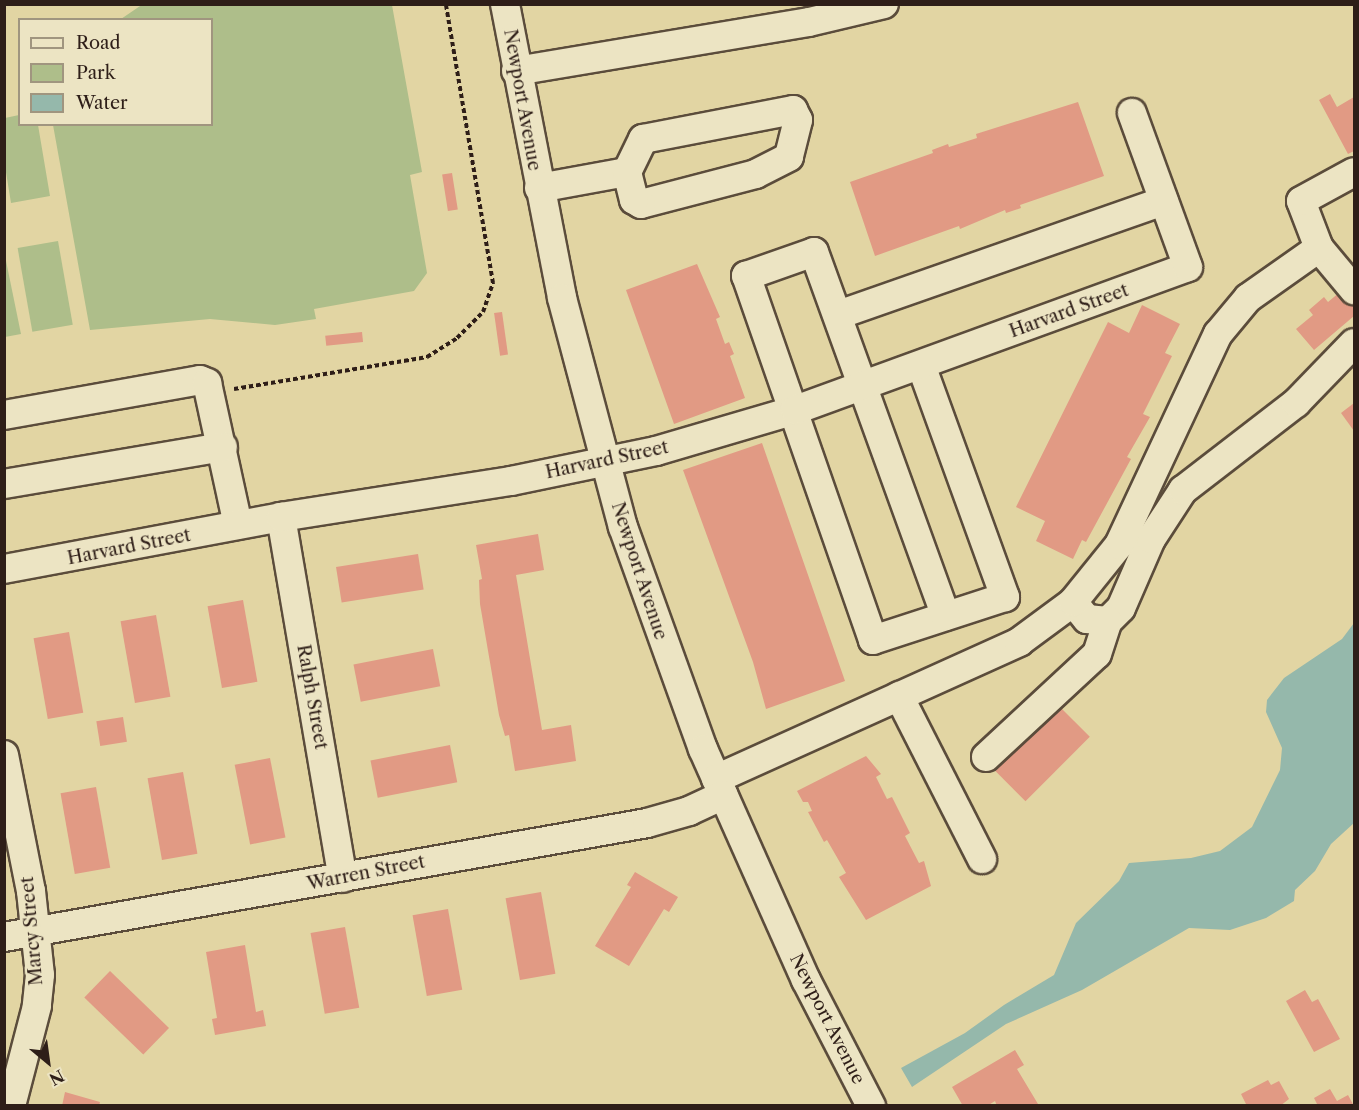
<!DOCTYPE html>
<html>
<head>
<meta charset="utf-8">
<style>
  body { margin:0 }
  #map { position:relative; width:1359px; height:1110px; overflow:hidden; background:#e2d5a3; font-family:"Libre Caslon Text",serif }
  div>[style] { position:absolute }
  .green>* { inset:0; background:#aebe8a; transform-origin:0 0 }
  .water>* { inset:0; background:#95b8ab }
  .building>* { inset:0; background:#e19a84; transform-origin:0 0 }
  .path>* { height:4px; margin-top:-2px; transform-origin:0; background:repeating-linear-gradient(90deg,#2e1e18 0 4.5px,transparent 0 7.5px) }
  .roads { filter:drop-shadow(2px 0 #5b4c3b) drop-shadow(-2px 0 #5b4c3b) drop-shadow(0 2px #5b4c3b) drop-shadow(0 -2px #5b4c3b) }
  .minor>* { height:28px; margin:-14px; padding:0 14px; transform-origin:14px; border-radius:14px; background:#ece4c3 }
  span { translate:-50% -50%; white-space:nowrap; text-align:center; line-height:1.15; -webkit-text-stroke:4.5px #ece4c3; paint-order:stroke }
  .street-label { font-size:18px; color:#2e1e18 }
  .frame { position:absolute; inset:0; border:6px solid #2e1e18; pointer-events:none }
  .legend { position:absolute; left:18px; top:18px; width:195px; height:108px; box-sizing:border-box; background:#ece4c3; border:2px solid #a0957f; margin:0; padding:8px 10px; list-style:none; font-size:18px; color:#2e1e18 }
  .legend li { display:flex; align-items:center; gap:12px; height:30px }
  .legend b { width:30px; border:2px solid #a0957f }
  .north { position:absolute; left:18px; top:1032px; width:60px; height:60px; -webkit-text-stroke:4px #ece4c3; paint-order:stroke; rotate:151deg; font-size:16px; font-weight:700; line-height:24px; text-align:center; color:#2e1e18 }
  .north::after { content:''; display:block; margin:auto; width:21px; height:27px; background:#2e1e18; clip-path:polygon(50% 0,100% 100%,50% 72%,0 100%) }
</style>
</head>
<body>
<div id="map">
  <div class="green">
    <div style="clip-path:polygon(143px 4px,392px 5px,422px 172px,410px 175px,427px 273px,414px 291px,314px 309px,316px 319px,275px 325px,210px 319px,90px 330px,53px 125px,212px 124px,212px 20px,121px 19px)"></div>
    <div style="clip-path:polygon(19px 115px,20px 124px,38px 125px,50px 196px,11px 203px,5px 166px,5px 118px)"></div>
    <div style="left:58px;top:241px;width:85px;height:41px;rotate:80deg"></div>
    <div style="clip-path:polygon(4px 251px,21px 334px,5px 337px,4px 337px)"></div>
  </div>
  <div class="water">
    <div style="clip-path:polygon(1354px 623px,1354px 823px,1331px 844px,1315px 871px,1295px 890px,1294px 901px,1266px 918px,1230px 930px,1189px 928px,1082px 990px,1006px 1024px,912px 1087px,901px 1068px,965px 1033px,1004px 1005px,1054px 975px,1076px 923px,1119px 881px,1129px 863px,1191px 858px,1220px 851px,1252px 827px,1280px 770px,1282px 748px,1266px 712px,1267px 700px,1284px 678px,1342px 639px)"></div>
  </div>
  <div class="building">
    <div style="clip-path:polygon(1330px 94px,1337px 107px,1354px 97px,1354px 151px,1348px 154px,1319px 100px)"></div>
    <div style="clip-path:polygon(1078px 102px,1104px 176px,1020px 205px,1021px 208px,1006px 213px,1005px 210px,960px 229px,959px 226px,875px 256px,850px 182px,933px 153px,932px 150px,948px 144px,949px 147px,977px 138px,976px 134px)"></div>
    <div style="left:452px;top:173px;width:37px;height:10px;rotate:81deg"></div>
    <div style="clip-path:polygon(697px 264px,720px 317px,716px 319px,725px 344px,729px 342px,734px 354px,730px 356px,745px 398px,674px 424px,626px 290px)"></div>
    <div style="clip-path:polygon(1346px 287px,1354px 297px,1354px 316px,1314px 350px,1296px 329px,1313px 315px,1309px 310px,1324px 297px,1328px 302px)"></div>
    <div style="clip-path:polygon(1142px 305px,1180px 324px,1165px 353px,1172px 356px,1143px 414px,1150px 417px,1127px 457px,1131px 459px,1086px 542px,1082px 540px,1073px 559px,1036px 541px,1045px 521px,1016px 507px,1108px 322px,1129px 333px)"></div>
    <div style="left:502px;top:312px;width:43px;height:8px;rotate:82deg"></div>
    <div style="left:362px;top:332px;width:10px;height:37px;rotate:84deg"></div>
    <div style="clip-path:polygon(1354px 403px,1354px 431px,1341px 413px)"></div>
    <div style="clip-path:polygon(762px 443px,845px 681px,766px 709px,753px 662px,683px 470px)"></div>
    <div style="clip-path:polygon(538px 534px,544px 570px,516px 575px,542px 730px,571px 725px,576px 761px,515px 771px,509px 735px,505px 736px,499px 715px,480px 604px,479px 580px,482px 579px,476px 545px)"></div>
    <div style="left:418px;top:554px;width:36px;height:83px;rotate:81deg"></div>
    <div style="left:243px;top:600px;width:83px;height:36px;rotate:80deg"></div>
    <div style="left:156px;top:615px;width:83px;height:36px;rotate:80deg"></div>
    <div style="left:69px;top:632px;width:82px;height:36px;rotate:80deg"></div>
    <div style="left:433px;top:649px;width:38px;height:81px;rotate:79deg"></div>
    <div style="left:1058px;top:705px;width:45px;height:91px;rotate:45deg"></div>
    <div style="left:123px;top:717px;width:25px;height:27px;rotate:81deg"></div>
    <div style="left:450px;top:745px;width:38px;height:81px;rotate:79deg"></div>
    <div style="clip-path:polygon(866px 756px,881px 774px,876px 777px,887px 799px,892px 797px,910px 833px,905px 836px,919px 863px,924px 861px,931px 886px,866px 920px,839px 877px,846px 873px,827px 840px,824px 842px,808px 812px,812px 811px,808px 802px,803px 802px,797px 791px)"></div>
    <div style="left:270px;top:758px;width:81px;height:36px;rotate:79deg"></div>
    <div style="left:183px;top:772px;width:83px;height:36px;rotate:80deg"></div>
    <div style="left:96px;top:787px;width:82px;height:36px;rotate:80deg"></div>
    <div style="clip-path:polygon(635px 872px,678px 897px,669px 912px,664px 909px,629px 966px,595px 946px,631px 887px,627px 885px)"></div>
    <div style="left:541px;top:892px;width:83px;height:36px;rotate:80deg"></div>
    <div style="left:448px;top:909px;width:82px;height:36px;rotate:80deg"></div>
    <div style="left:345px;top:927px;width:82px;height:35px;rotate:80deg"></div>
    <div style="clip-path:polygon(245px 945px,256px 1012px,263px 1010px,266px 1026px,215px 1035px,212px 1019px,217px 1018px,206px 952px)"></div>
    <div style="left:110px;top:971px;width:82px;height:37px;rotate:44deg"></div>
    <div style="clip-path:polygon(1305px 990px,1312px 1002px,1318px 999px,1340px 1039px,1314px 1052px,1286px 1001px)"></div>
    <div style="clip-path:polygon(1015px 1050px,1024px 1065px,1017px 1069px,1038px 1104px,997px 1106px,995px 1101px,987px 1106px,963px 1106px,952px 1087px)"></div>
    <div style="clip-path:polygon(1268px 1080px,1271px 1085px,1279px 1081px,1289px 1099px,1280px 1106px,1247px 1106px,1241px 1094px)"></div>
    <div style="clip-path:polygon(1330px 1089px,1337px 1101px,1348px 1095px,1354px 1106px,1318px 1106px,1314px 1098px)"></div>
    <div style="clip-path:polygon(65px 1092px,100px 1102px,99px 1106px,62px 1106px)"></div>
  </div>
  <div class="path">
    <div style="left:234px;top:389px;width:196px;rotate:-9.4deg"></div>
    <div style="left:427px;top:357px;width:36px;rotate:-32deg"></div>
    <div style="left:457px;top:338px;width:37px;rotate:-45deg"></div>
    <div style="left:483px;top:312px;width:31px;rotate:-71deg"></div>
    <div style="left:493px;top:283px;width:283px;rotate:-99.6deg"></div>
  </div>
  <div class="roads">
    <div class="minor">
      <div style="left:505px;top:4px;width:299px;rotate:79deg"></div>
      <div style="left:562px;top:298px;width:237px;rotate:75.1deg"></div>
      <div style="left:623px;top:527px;width:236px;rotate:70.2deg"></div>
      <div style="left:703px;top:749px;width:253px;rotate:66deg"></div>
      <div style="left:806px;top:980px;width:142px;rotate:62.7deg"></div>
      <div style="left:516px;top:71px;width:297px;rotate:-9.5deg"></div>
      <div style="left:809px;top:22px;width:77px;rotate:-13.5deg"></div>
      <div style="left:539px;top:188px;width:89px;rotate:-10.3deg"></div>
      <div style="left:627px;top:172px;width:37px;rotate:-64deg"></div>
      <div style="left:643px;top:139px;width:153px;rotate:-10.9deg"></div>
      <div style="left:793px;top:110px;width:11px;rotate:63deg"></div>
      <div style="left:798px;top:120px;width:38px;rotate:104deg"></div>
      <div style="left:789px;top:157px;width:37px;rotate:153deg"></div>
      <div style="left:756px;top:174px;width:119px;rotate:165.4deg"></div>
      <div style="left:641px;top:204px;width:8px;rotate:-150deg"></div>
      <div style="left:634px;top:200px;width:29px;rotate:-104deg"></div>
      <div style="left:1319px;top:248px;width:55px;rotate:50.2deg"></div>
      <div style="left:838px;top:315px;width:345px;rotate:-19.3deg"></div>
      <div style="left:921px;top:365px;width:247px;rotate:70.1deg"></div>
      <div style="left:1005px;top:597px;width:139px;rotate:162deg"></div>
      <div style="left:873px;top:640px;width:386px;rotate:-109.2deg"></div>
      <div style="left:746px;top:276px;width:72px;rotate:-19.4deg"></div>
      <div style="left:814px;top:252px;width:387px;rotate:70.1deg"></div>
      <div style="left:4px;top:415px;width:199px;rotate:-10.1deg"></div>
      <div style="left:200px;top:380px;width:8px;rotate:23deg"></div>
      <div style="left:207px;top:383px;width:145px;rotate:77.7deg"></div>
      <div style="left:4px;top:484px;width:222px;rotate:-9.6deg"></div>
      <div style="left:281px;top:517px;width:366px;rotate:80.3deg"></div>
      <div style="left:4px;top:569px;width:282px;rotate:-10.6deg"></div>
      <div style="left:281px;top:517px;width:233px;rotate:-8.9deg"></div>
      <div style="left:511px;top:481px;width:148px;rotate:-11.7deg"></div>
      <div style="left:656px;top:451px;width:145px;rotate:-16.4deg"></div>
      <div style="left:795px;top:410px;width:418px;rotate:-20deg"></div>
      <div style="left:1188px;top:267px;width:164px;rotate:-110deg"></div>
      <div style="left:1073px;top:602px;width:22px;rotate:51deg"></div>
      <div style="left:1087px;top:619px;width:21px;rotate:5deg"></div>
      <div style="left:1108px;top:621px;width:18px;rotate:-45deg"></div>
      <div style="left:1121px;top:608px;width:75px;rotate:-66.5deg"></div>
      <div style="left:1151px;top:539px;width:59px;rotate:-56.9deg"></div>
      <div style="left:1183px;top:490px;width:143px;rotate:-37.6deg"></div>
      <div style="left:1296px;top:403px;width:83px;rotate:-46deg"></div>
      <div style="left:899px;top:696px;width:183px;rotate:63deg"></div>
      <div style="left:4px;top:755px;width:139px;rotate:78.8deg"></div>
      <div style="left:31px;top:891px;width:84px;rotate:83.9deg"></div>
      <div style="left:40px;top:975px;width:31px;rotate:96deg"></div>
      <div style="left:37px;top:1006px;width:103px;rotate:104.6deg"></div>
      <div style="left:986px;top:757px;width:151px;rotate:-42.9deg"></div>
      <div style="left:1097px;top:654px;width:35px;rotate:-72deg"></div>
      <div style="left:716px;top:779px;width:333px;rotate:-24.3deg"></div>
      <div style="left:1019px;top:642px;width:67px;rotate:-36.5deg"></div>
      <div style="left:1073px;top:602px;width:73px;rotate:-51.1deg"></div>
      <div style="left:1119px;top:545px;width:233px;rotate:-64.9deg"></div>
      <div style="left:1218px;top:334px;width:47px;rotate:-50.2deg"></div>
      <div style="left:1248px;top:298px;width:87px;rotate:-35.2deg"></div>
      <div style="left:1319px;top:248px;width:50px;rotate:-111deg"></div>
      <div style="left:1301px;top:201px;width:60px;rotate:-28.7deg"></div>
      <div style="left:4px;top:937px;width:653px;rotate:-10.05deg"></div>
      <div style="left:647px;top:823px;width:44px;rotate:-15.9deg"></div>
      <div style="left:689px;top:811px;width:38px;rotate:-25deg"></div>
    </div>
  </div>
  <div class="street-label">
    <span style="left:522px;top:100px;rotate:80deg">Newport Avenue</span>
    <span style="left:1069px;top:311px;rotate:-20deg">Harvard Street</span>
    <span style="left:607px;top:460px;rotate:-12deg">Harvard Street</span>
    <span style="left:129px;top:547px;rotate:-11deg">Harvard Street</span>
    <span style="left:639px;top:571px;rotate:72deg">Newport Avenue</span>
    <span style="left:312px;top:697px;rotate:80deg">Ralph Street</span>
    <span style="left:366px;top:873px;rotate:-11deg">Warren Street</span>
    <span style="left:32px;top:931px;rotate:-95deg">Marcy Street</span>
    <span style="left:827px;top:1019px;rotate:63deg">Newport Avenue</span>
  </div>
  <div class="frame"></div>
  <ul class="legend">
  <li><b style="height:8px;background:#ece4c3"></b>Road</li>
  <li><b style="height:16px;background:#aebe8a"></b>Park</li>
  <li><b style="height:16px;background:#95b8ab"></b>Water</li>
  </ul>
  <div class="north">N</div>
</div>
</body>
</html>
